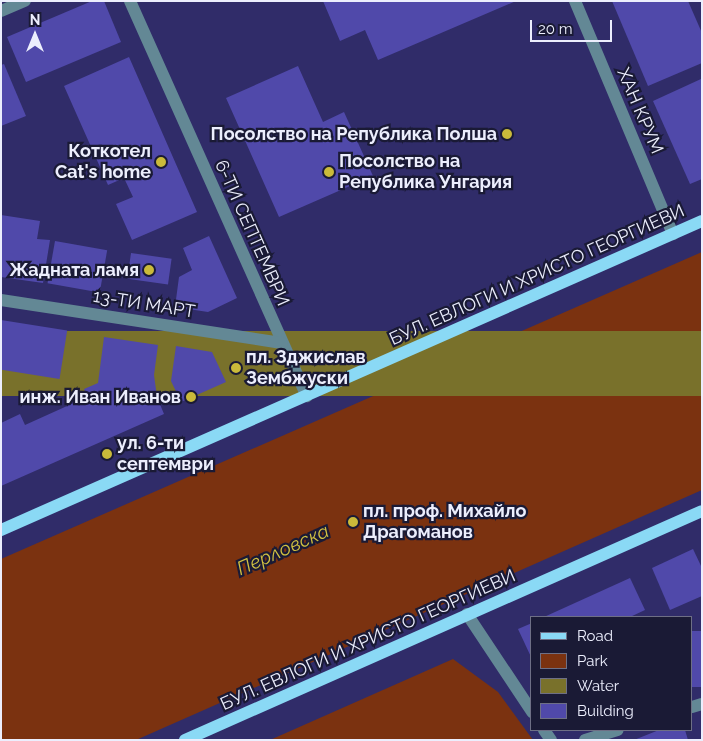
<!DOCTYPE html>
<html>
<head>
<meta charset="utf-8">
<style>
  body { margin:0 }
  #map { position:relative; width:703px; height:741px; overflow:hidden; background:#302c69; font-family:Raleway,sans-serif }
  div>[style] { position:absolute }
  .green>* { inset:0; background:#7b3210 }
  .water>* { inset:0; background:#79712b; transform-origin:0 0 }
  .building>* { inset:0; background:#5049aa; transform-origin:0 0 }
  .minor>* { height:12px; margin:-6px; padding:0 6px; transform-origin:6px; border-radius:6px; background:#638895 }
  .major>* { height:12px; margin:-6px; padding:0 6px; transform-origin:6px; border-radius:6px; background:#8ad9f5 }
  .dots>* { width:14px; height:14px; translate:-50% -50%; box-sizing:border-box; border:2px solid #1a1a35; border-radius:50% }
  span { translate:-50% -50%; white-space:nowrap; text-align:center; line-height:1.15; -webkit-text-stroke:4.5px #1a1a35; paint-order:stroke }
  .street-label { font-size:18px; color:#eceefd }
  .poi-label { font-size:18px; color:#eceefd; font-weight:700 }
  .right { translate:-100% -50%; text-align:right }
  .left { translate:0 -50%; text-align:left }
  .water-label { font-size:19px; color:#d2c242; font-style:italic }
  .frame { position:absolute; inset:0; border:2px solid #eceefd; pointer-events:none }
  .legend { position:absolute; left:530px; top:616px; width:162px; height:115px; box-sizing:border-box; background:#1a1a35; border:1px solid #6e6f85; margin:0; padding:6px 9px; list-style:none; font-size:15px; color:#eceefd }
  .legend li { display:flex; align-items:center; gap:10px; height:25px }
  .legend b { width:25px; border:1px solid #6e6f85 }
  .north { position:absolute; left:10px; top:10px; width:50px; height:50px; -webkit-text-stroke:4px #1a1a35; paint-order:stroke; rotate:0deg; font-size:14px; font-weight:700; line-height:20px; text-align:center; color:#eceefd }
  .north::after { content:''; display:block; margin:auto; width:18px; height:22px; background:#eceefd; clip-path:polygon(50% 0,100% 100%,50% 72%,0 100%) }
  .scale { position:absolute; left:530px; top:20px; width:82px; height:22px; box-sizing:border-box; border:2px solid #eceefd; border-top:0; padding-left:6px; font-size:15px; line-height:18px; white-space:nowrap; color:#eceefd; -webkit-text-stroke:4px #1a1a35; paint-order:stroke }
</style>
</head>
<body>
<div id="map">
  <div class="green">
    <div style="clip-path:polygon(702px 252px,702px 490px,136px 740px,1px 740px,1px 559px)"></div>
    <div style="clip-path:polygon(453px 659px,498px 692px,533px 740px,270px 740px)"></div>
  </div>
  <div class="water">
    <div style="left:702px;top:331px;width:65px;height:767px;rotate:90deg"></div>
  </div>
  <div class="building">
    <div style="clip-path:polygon(92px 1px,104px 1px,121px 42px,26px 82px,7px 37px)"></div>
    <div style="clip-path:polygon(323px 1px,516px 1px,378px 60px,365px 30px,340px 41px)"></div>
    <div style="clip-path:polygon(612px 1px,688px 1px,702px 33px,702px 63px,648px 86px)"></div>
    <div style="clip-path:polygon(129px 57px,197px 212px,132px 240px,116px 204px,133px 197px,124px 178px,108px 185px,64px 86px)"></div>
    <div style="clip-path:polygon(4px 64px,26px 116px,1px 126px,1px 65px)"></div>
    <div style="clip-path:polygon(298px 66px,323px 122px,344px 112px,373px 176px,279px 217px,226px 98px)"></div>
    <div style="clip-path:polygon(701px 79px,702px 179px,690px 184px,653px 101px)"></div>
    <div style="clip-path:polygon(1px 215px,40px 221px,37px 239px,50px 240px,43px 283px,1px 277px)"></div>
    <div style="clip-path:polygon(209px 236px,237px 298px,208px 312px,175px 307px,179px 277px,192px 270px,183px 248px)"></div>
    <div style="left:55px;top:241px;width:53px;height:43px;rotate:10deg"></div>
    <div style="left:131px;top:253px;width:41px;height:26px;rotate:8deg"></div>
    <div style="left:1px;top:320px;width:67px;height:49px;rotate:9deg"></div>
    <div style="clip-path:polygon(104px 337px,158px 345px,154px 375px,157px 397px,164px 414px,1px 486px,1px 423px,20px 414px,25px 425px,87px 397px,84px 389px,98px 383px)"></div>
    <div style="clip-path:polygon(176px 346px,212px 352px,226px 382px,181px 402px,171px 381px)"></div>
    <div style="clip-path:polygon(693px 549px,702px 568px,702px 596px,670px 610px,652px 568px)"></div>
    <div style="clip-path:polygon(630px 578px,645px 610px,630px 617px,544px 617px)"></div>
    <div style="clip-path:polygon(532px 623px,532px 659px,518px 629px)"></div>
    <div style="left:702px;top:631px;width:56px;height:11px;rotate:90deg"></div>
    <div style="clip-path:polygon(659px 730px,685px 730px,688px 740px,634px 740px)"></div>
  </div>
  <div class="minor">
    <div style="left:130px;top:1px;width:433px;rotate:65.9deg"></div>
    <div style="left:575px;top:1px;width:253px;rotate:67.2deg"></div>
    <div style="left:1px;top:11px;width:26px;rotate:-23deg"></div>
    <div style="left:1px;top:300px;width:284px;rotate:8.7deg"></div>
    <div style="left:467px;top:614px;width:118px;rotate:56.4deg"></div>
    <div style="left:692px;top:707px;width:10px;rotate:-17deg"></div>
    <div style="left:544px;top:730px;width:12px;rotate:55deg"></div>
    <div style="left:585px;top:740px;width:34px;rotate:-17deg"></div>
  </div>
  <div class="major">
    <div style="left:1px;top:530px;width:766px;rotate:-23.79deg"></div>
    <div style="left:185px;top:740px;width:565px;rotate:-23.89deg"></div>
  </div>
  <div class="dots">
    <div style="left:507px;top:134px;background:#caba3a"></div>
    <div style="left:161px;top:162px;background:#caba3a"></div>
    <div style="left:329px;top:172px;background:#caba3a"></div>
    <div style="left:149px;top:270px;background:#caba3a"></div>
    <div style="left:236px;top:368px;background:#caba3a"></div>
    <div style="left:191px;top:397px;background:#caba3a"></div>
    <div style="left:107px;top:454px;background:#caba3a"></div>
    <div style="left:353px;top:522px;background:#caba3a"></div>
  </div>
  <div class="street-label">
    <span style="left:640px;top:111px;rotate:67deg">ХАН КРУМ</span>
    <span style="left:252px;top:233px;rotate:66deg">6-ТИ СЕПТЕМВРИ</span>
    <span style="left:537px;top:275px;rotate:-24deg">БУЛ. ЕВЛОГИ И ХРИСТО ГЕОРГИЕВИ</span>
    <span style="left:144px;top:304px;rotate:9deg">13-ТИ МАРТ</span>
    <span style="left:368px;top:640px;rotate:-24deg">БУЛ. ЕВЛОГИ И ХРИСТО ГЕОРГИЕВИ</span>
  </div>
  <div class="poi-label">
    <span class="right" style="left:497px;top:134px">Посолство на Република Полша</span>
    <span class="right" style="left:151px;top:162px">Коткотел<br>Cat's home</span>
    <span class="left" style="left:339px;top:172px">Посолство на<br>Република Унгария</span>
    <span class="right" style="left:139px;top:270px">Жадната ламя</span>
    <span class="left" style="left:246px;top:368px">пл. Зджислав<br>Зембжуски</span>
    <span class="right" style="left:181px;top:397px">инж. Иван Иванов</span>
    <span class="left" style="left:117px;top:454px">ул. 6-ти<br>септември</span>
    <span class="left" style="left:363px;top:522px">пл. проф. Михайло<br>Драгоманов</span>
  </div>
  <div class="water-label">
    <span style="left:283px;top:550px;rotate:-24deg">Перловска</span>
  </div>
  <div class="frame"></div>
  <ul class="legend">
  <li><b style="height:6px;background:#8ad9f5"></b>Road</li>
  <li><b style="height:14px;background:#7b3210"></b>Park</li>
  <li><b style="height:14px;background:#79712b"></b>Water</li>
  <li><b style="height:14px;background:#5049aa"></b>Building</li>
  </ul>
  <div class="north">N</div>
  <div class="scale">20 m</div>
</div>
</body>
</html>
